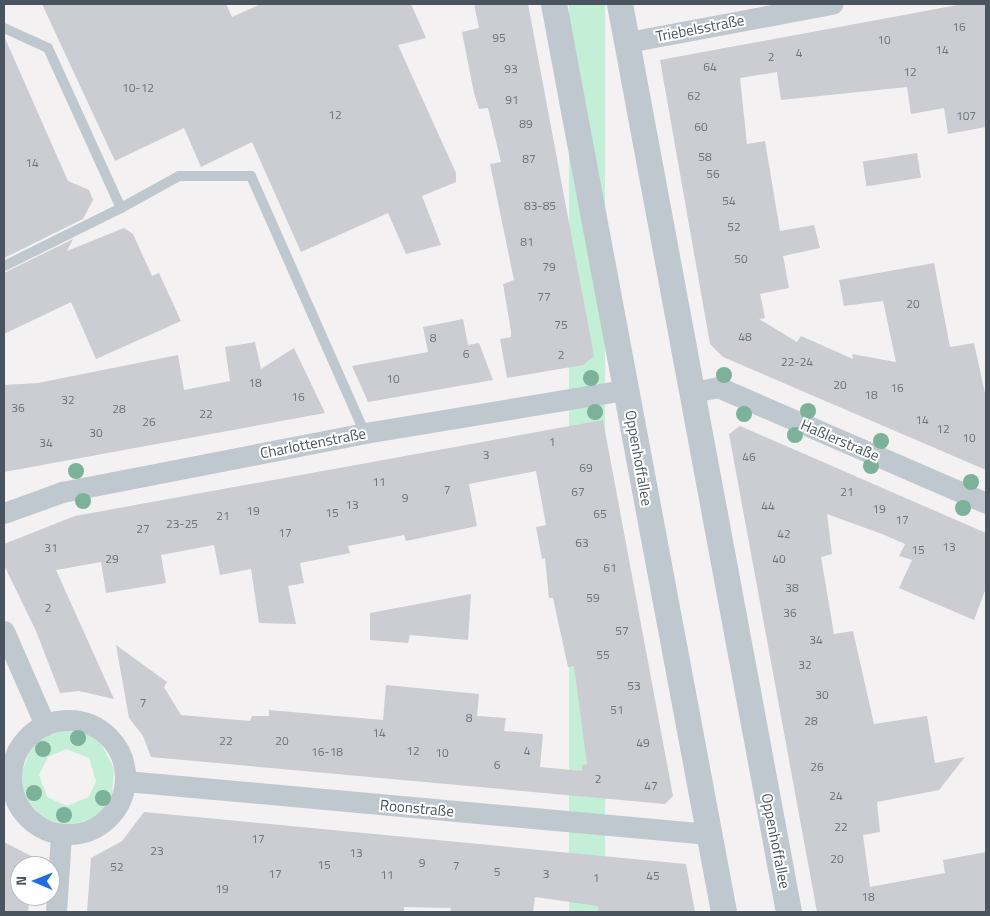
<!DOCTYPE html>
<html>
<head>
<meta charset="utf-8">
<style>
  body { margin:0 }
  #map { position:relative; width:990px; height:916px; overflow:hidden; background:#f3f1f1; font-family:"Titillium Web",sans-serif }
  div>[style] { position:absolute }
  .green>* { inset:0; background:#c2efd5; transform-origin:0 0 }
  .building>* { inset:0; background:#cbcdd3; transform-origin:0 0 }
  .service>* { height:10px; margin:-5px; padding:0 5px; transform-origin:5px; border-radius:5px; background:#c0c8cf }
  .minor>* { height:21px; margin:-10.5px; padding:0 10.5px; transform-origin:10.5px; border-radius:10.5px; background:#c0c8cf }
  .minor>.ring { margin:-10.5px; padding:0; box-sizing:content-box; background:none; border:21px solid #c0c8cf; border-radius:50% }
  .tertiary>* { height:26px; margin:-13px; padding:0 13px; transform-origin:13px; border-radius:13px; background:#c0c8cf }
  .trees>* { width:16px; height:16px; margin:-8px; border-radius:50%; background:#7cb299 }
  span { translate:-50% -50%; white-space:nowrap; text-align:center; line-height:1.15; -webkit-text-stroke:4px #fff; paint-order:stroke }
  .number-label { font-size:12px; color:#6a727b }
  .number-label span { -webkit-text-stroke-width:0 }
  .street-label { font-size:15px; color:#49545e }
  .frame { position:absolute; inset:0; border:5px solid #49545e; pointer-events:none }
  .north { position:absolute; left:10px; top:856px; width:50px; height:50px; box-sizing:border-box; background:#fff; border:1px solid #b6bbbf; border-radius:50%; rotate:271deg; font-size:14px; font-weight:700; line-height:20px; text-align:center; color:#49545e }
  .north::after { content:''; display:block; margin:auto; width:18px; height:22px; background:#1f6be0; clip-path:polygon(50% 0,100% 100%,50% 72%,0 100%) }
</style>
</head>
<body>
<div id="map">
  <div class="green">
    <div style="left:569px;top:4px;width:36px;height:924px"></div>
    <div style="clip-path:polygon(evenodd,63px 730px,90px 735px,101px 744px,114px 768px,112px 796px,104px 809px,93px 818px,68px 826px,43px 818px,26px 799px,22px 787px,21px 774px,30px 750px,39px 740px,63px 730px,66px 749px,89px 758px,96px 781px,89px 797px,67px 806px,47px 797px,39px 775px,48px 757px,66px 749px)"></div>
  </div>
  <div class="building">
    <div style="clip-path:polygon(42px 4px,226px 4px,232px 17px,261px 4px,411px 4px,426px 38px,398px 45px,456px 173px,456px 182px,422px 196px,441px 245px,406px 254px,388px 213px,301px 252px,252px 142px,201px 167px,184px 128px,115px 161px)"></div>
    <div style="clip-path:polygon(474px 4px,528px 4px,594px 356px,583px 365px,507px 378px,500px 339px,511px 337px,511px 331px,503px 284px,514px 280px,490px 164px,501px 162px,488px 108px,479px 109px,474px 93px,462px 32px,479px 28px)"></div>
    <div style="clip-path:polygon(963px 4px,986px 4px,986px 127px,948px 134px,944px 108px,911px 114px,907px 87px,781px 100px,777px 72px,740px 78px,747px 144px,765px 141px,780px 231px,814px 225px,820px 248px,783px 256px,789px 288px,760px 294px,765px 318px,759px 319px,797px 342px,801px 336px,853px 359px,852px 354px,896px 362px,883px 301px,844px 306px,839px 280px,934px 263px,950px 347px,974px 343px,986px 398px,986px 470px,723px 357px,710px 344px,660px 60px)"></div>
    <div style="clip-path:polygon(4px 36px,68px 181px,89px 190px,93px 200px,83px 219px,4px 258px)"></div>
    <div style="left:917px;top:153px;width:25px;height:55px;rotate:81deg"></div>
    <div style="clip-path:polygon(124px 228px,133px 234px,152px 276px,159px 273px,181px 321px,96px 359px,71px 302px,4px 334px,4px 273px,73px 239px,67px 251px)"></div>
    <div style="clip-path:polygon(463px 319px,468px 345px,479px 343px,493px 380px,368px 402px,352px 366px,428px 352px,423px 327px)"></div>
    <div style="clip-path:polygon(255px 342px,261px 369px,294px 348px,325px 413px,4px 472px,4px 385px,38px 383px,178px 355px,184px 390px,230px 381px,225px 347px)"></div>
    <div style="clip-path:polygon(603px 420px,673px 796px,665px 804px,151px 757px,143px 736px,129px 718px,116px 645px,167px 682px,164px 687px,181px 715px,250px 721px,252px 716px,269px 716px,269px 710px,383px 720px,386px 685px,479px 694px,477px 716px,506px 718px,504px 731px,543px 734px,540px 767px,582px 771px,582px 765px,587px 764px,574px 666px,568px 667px,553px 598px,549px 598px,545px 558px,542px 559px,536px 527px,546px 525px,536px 471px,469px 484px,477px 526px,406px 541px,404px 535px,348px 546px,350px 553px,300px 563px,304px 583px,288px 586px,296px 624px,259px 623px,251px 569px,220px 575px,214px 545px,161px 555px,166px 583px,106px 593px,101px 562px,56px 570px,114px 699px,79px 691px,60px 693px,36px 631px,4px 565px,4px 544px,75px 516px)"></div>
    <div style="clip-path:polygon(740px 426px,986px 533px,986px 588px,974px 620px,899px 588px,912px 560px,899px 556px,905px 544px,882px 534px,827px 514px,832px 554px,821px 557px,834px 634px,853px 631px,874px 724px,927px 716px,935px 763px,965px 757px,939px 790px,877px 802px,880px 832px,863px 835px,870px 887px,945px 873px,943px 860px,986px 852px,986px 912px,817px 912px,729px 434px)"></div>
    <div style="clip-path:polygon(471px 594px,468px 640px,410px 635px,408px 643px,370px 640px,370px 613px)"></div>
    <div style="clip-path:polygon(144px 812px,686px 864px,695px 912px,599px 912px,598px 906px,535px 897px,533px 912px,450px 912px,451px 908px,404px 907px,404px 912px,87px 912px,91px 858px,122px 841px)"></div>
    <div style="clip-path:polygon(4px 842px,33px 857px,32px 866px,20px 866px,20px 896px,30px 896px,28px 912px,4px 912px)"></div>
  </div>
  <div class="service">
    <div style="left:4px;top:28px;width:48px;rotate:24.4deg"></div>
    <div style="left:48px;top:48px;width:176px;rotate:65.5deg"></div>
    <div style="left:121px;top:208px;width:131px;rotate:153.6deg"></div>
    <div style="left:121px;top:208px;width:66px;rotate:-28.9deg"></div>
    <div style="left:179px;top:176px;width:72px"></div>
    <div style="left:251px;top:176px;width:281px;rotate:66.1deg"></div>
  </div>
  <div class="minor">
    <div style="left:628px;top:42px;width:208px;rotate:-10.6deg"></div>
    <div style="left:693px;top:392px;width:25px;rotate:-11deg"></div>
    <div style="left:718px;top:387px;width:292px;rotate:23.4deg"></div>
    <div style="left:4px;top:513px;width:62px;rotate:-19.9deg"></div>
    <div style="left:62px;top:492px;width:309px;rotate:-11deg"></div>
    <div style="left:365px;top:433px;width:265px;rotate:-9.4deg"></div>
    <div style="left:4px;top:631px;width:103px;rotate:66.4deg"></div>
    <div class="ring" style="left:11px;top:720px;width:93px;height:93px"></div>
    <div style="left:126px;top:781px;width:585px;rotate:5.19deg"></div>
    <div style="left:56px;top:912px;width:78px;rotate:-86.3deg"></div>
  </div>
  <div class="tertiary">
    <div style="left:554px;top:4px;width:924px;rotate:79.4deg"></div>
    <div style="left:620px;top:4px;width:924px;rotate:79.46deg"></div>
  </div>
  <div class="trees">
    <div style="left:724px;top:375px"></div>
    <div style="left:591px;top:378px"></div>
    <div style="left:808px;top:411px"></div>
    <div style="left:595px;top:412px"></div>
    <div style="left:744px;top:414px"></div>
    <div style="left:795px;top:435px"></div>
    <div style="left:881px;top:441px"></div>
    <div style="left:871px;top:466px"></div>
    <div style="left:76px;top:471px"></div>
    <div style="left:971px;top:482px"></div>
    <div style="left:83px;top:501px"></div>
    <div style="left:963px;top:508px"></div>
    <div style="left:78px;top:738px"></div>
    <div style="left:43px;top:749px"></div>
    <div style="left:34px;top:793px"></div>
    <div style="left:103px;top:798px"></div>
    <div style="left:64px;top:815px"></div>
  </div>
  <div class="number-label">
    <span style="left:959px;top:27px">16</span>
    <span style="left:499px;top:38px">95</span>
    <span style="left:884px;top:40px">10</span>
    <span style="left:942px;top:50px">14</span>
    <span style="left:799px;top:53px">4</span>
    <span style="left:771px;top:57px">2</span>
    <span style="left:710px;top:67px">64</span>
    <span style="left:511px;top:69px">93</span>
    <span style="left:910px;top:72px">12</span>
    <span style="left:138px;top:88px">10-12</span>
    <span style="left:694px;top:96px">62</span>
    <span style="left:512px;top:100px">91</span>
    <span style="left:335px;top:115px">12</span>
    <span style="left:966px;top:116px">107</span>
    <span style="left:526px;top:124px">89</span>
    <span style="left:701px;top:127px">60</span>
    <span style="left:705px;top:157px">58</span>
    <span style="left:529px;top:159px">87</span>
    <span style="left:32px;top:163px">14</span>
    <span style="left:713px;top:174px">56</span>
    <span style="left:729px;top:201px">54</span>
    <span style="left:540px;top:206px">83-85</span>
    <span style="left:734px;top:227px">52</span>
    <span style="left:527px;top:242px">81</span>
    <span style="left:741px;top:259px">50</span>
    <span style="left:549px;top:267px">79</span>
    <span style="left:544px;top:297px">77</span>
    <span style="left:913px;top:304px">20</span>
    <span style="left:561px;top:325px">75</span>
    <span style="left:745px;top:337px">48</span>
    <span style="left:433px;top:338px">8</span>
    <span style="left:466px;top:354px">6</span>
    <span style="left:561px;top:355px">2</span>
    <span style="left:797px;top:362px">22-24</span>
    <span style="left:393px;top:379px">10</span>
    <span style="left:255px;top:383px">18</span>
    <span style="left:840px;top:385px">20</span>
    <span style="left:897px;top:388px">16</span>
    <span style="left:871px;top:395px">18</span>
    <span style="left:298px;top:397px">16</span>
    <span style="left:68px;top:400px">32</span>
    <span style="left:18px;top:408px">36</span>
    <span style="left:119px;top:409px">28</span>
    <span style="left:206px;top:414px">22</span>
    <span style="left:922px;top:420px">14</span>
    <span style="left:149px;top:422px">26</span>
    <span style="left:943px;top:429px">12</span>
    <span style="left:96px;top:433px">30</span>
    <span style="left:969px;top:438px">10</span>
    <span style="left:552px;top:442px">1</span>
    <span style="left:46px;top:443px">34</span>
    <span style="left:486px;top:455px">3</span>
    <span style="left:749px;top:457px">46</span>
    <span style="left:586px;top:468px">69</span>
    <span style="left:379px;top:482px">11</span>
    <span style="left:447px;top:490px">7</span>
    <span style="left:578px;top:492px">67</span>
    <span style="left:847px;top:492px">21</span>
    <span style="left:405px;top:498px">9</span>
    <span style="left:352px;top:505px">13</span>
    <span style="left:768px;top:506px">44</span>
    <span style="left:879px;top:509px">19</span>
    <span style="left:253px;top:511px">19</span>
    <span style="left:332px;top:513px">15</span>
    <span style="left:600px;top:514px">65</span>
    <span style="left:223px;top:516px">21</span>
    <span style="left:902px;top:520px">17</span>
    <span style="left:182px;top:524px">23-25</span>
    <span style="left:143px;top:529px">27</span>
    <span style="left:285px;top:533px">17</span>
    <span style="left:784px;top:534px">42</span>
    <span style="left:582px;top:543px">63</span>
    <span style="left:949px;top:547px">13</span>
    <span style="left:51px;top:548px">31</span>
    <span style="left:918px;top:550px">15</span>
    <span style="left:112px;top:559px">29</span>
    <span style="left:779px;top:559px">40</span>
    <span style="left:610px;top:568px">61</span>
    <span style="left:792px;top:588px">38</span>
    <span style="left:593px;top:598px">59</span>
    <span style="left:48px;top:608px">2</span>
    <span style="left:790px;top:613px">36</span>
    <span style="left:622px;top:631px">57</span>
    <span style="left:816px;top:640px">34</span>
    <span style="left:603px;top:655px">55</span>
    <span style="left:805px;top:665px">32</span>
    <span style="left:634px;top:686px">53</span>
    <span style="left:822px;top:695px">30</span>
    <span style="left:143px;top:703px">7</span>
    <span style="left:617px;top:710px">51</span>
    <span style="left:469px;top:718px">8</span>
    <span style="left:811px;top:721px">28</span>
    <span style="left:379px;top:733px">14</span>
    <span style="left:226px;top:741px">22</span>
    <span style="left:282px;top:741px">20</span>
    <span style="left:643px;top:743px">49</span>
    <span style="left:413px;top:751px">12</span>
    <span style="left:527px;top:751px">4</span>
    <span style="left:327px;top:752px">16-18</span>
    <span style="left:442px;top:753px">10</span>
    <span style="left:497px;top:765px">6</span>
    <span style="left:817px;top:767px">26</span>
    <span style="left:598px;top:779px">2</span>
    <span style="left:651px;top:786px">47</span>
    <span style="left:836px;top:796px">24</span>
    <span style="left:841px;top:827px">22</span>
    <span style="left:258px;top:839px">17</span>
    <span style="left:157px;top:851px">23</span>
    <span style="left:356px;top:853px">13</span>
    <span style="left:837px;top:859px">20</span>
    <span style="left:422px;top:863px">9</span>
    <span style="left:324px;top:865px">15</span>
    <span style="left:456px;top:866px">7</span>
    <span style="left:117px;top:867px">52</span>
    <span style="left:497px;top:872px">5</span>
    <span style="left:275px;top:874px">17</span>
    <span style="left:546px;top:874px">3</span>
    <span style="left:387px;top:875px">11</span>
    <span style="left:653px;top:876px">45</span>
    <span style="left:596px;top:878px">1</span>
    <span style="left:222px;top:889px">19</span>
    <span style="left:868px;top:897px">18</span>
  </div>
  <div class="street-label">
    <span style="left:700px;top:28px;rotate:-11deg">Triebelsstraße</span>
    <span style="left:840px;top:440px;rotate:23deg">Haßlerstraße</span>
    <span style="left:313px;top:443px;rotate:-11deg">Charlottenstraße</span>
    <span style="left:639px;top:458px;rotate:80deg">Oppenhoffallee</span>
    <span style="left:417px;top:808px;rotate:5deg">Roonstraße</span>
    <span style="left:776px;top:841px;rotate:79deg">Oppenhoffallee</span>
  </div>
  <div class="frame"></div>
  <div class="north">N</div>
</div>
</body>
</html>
